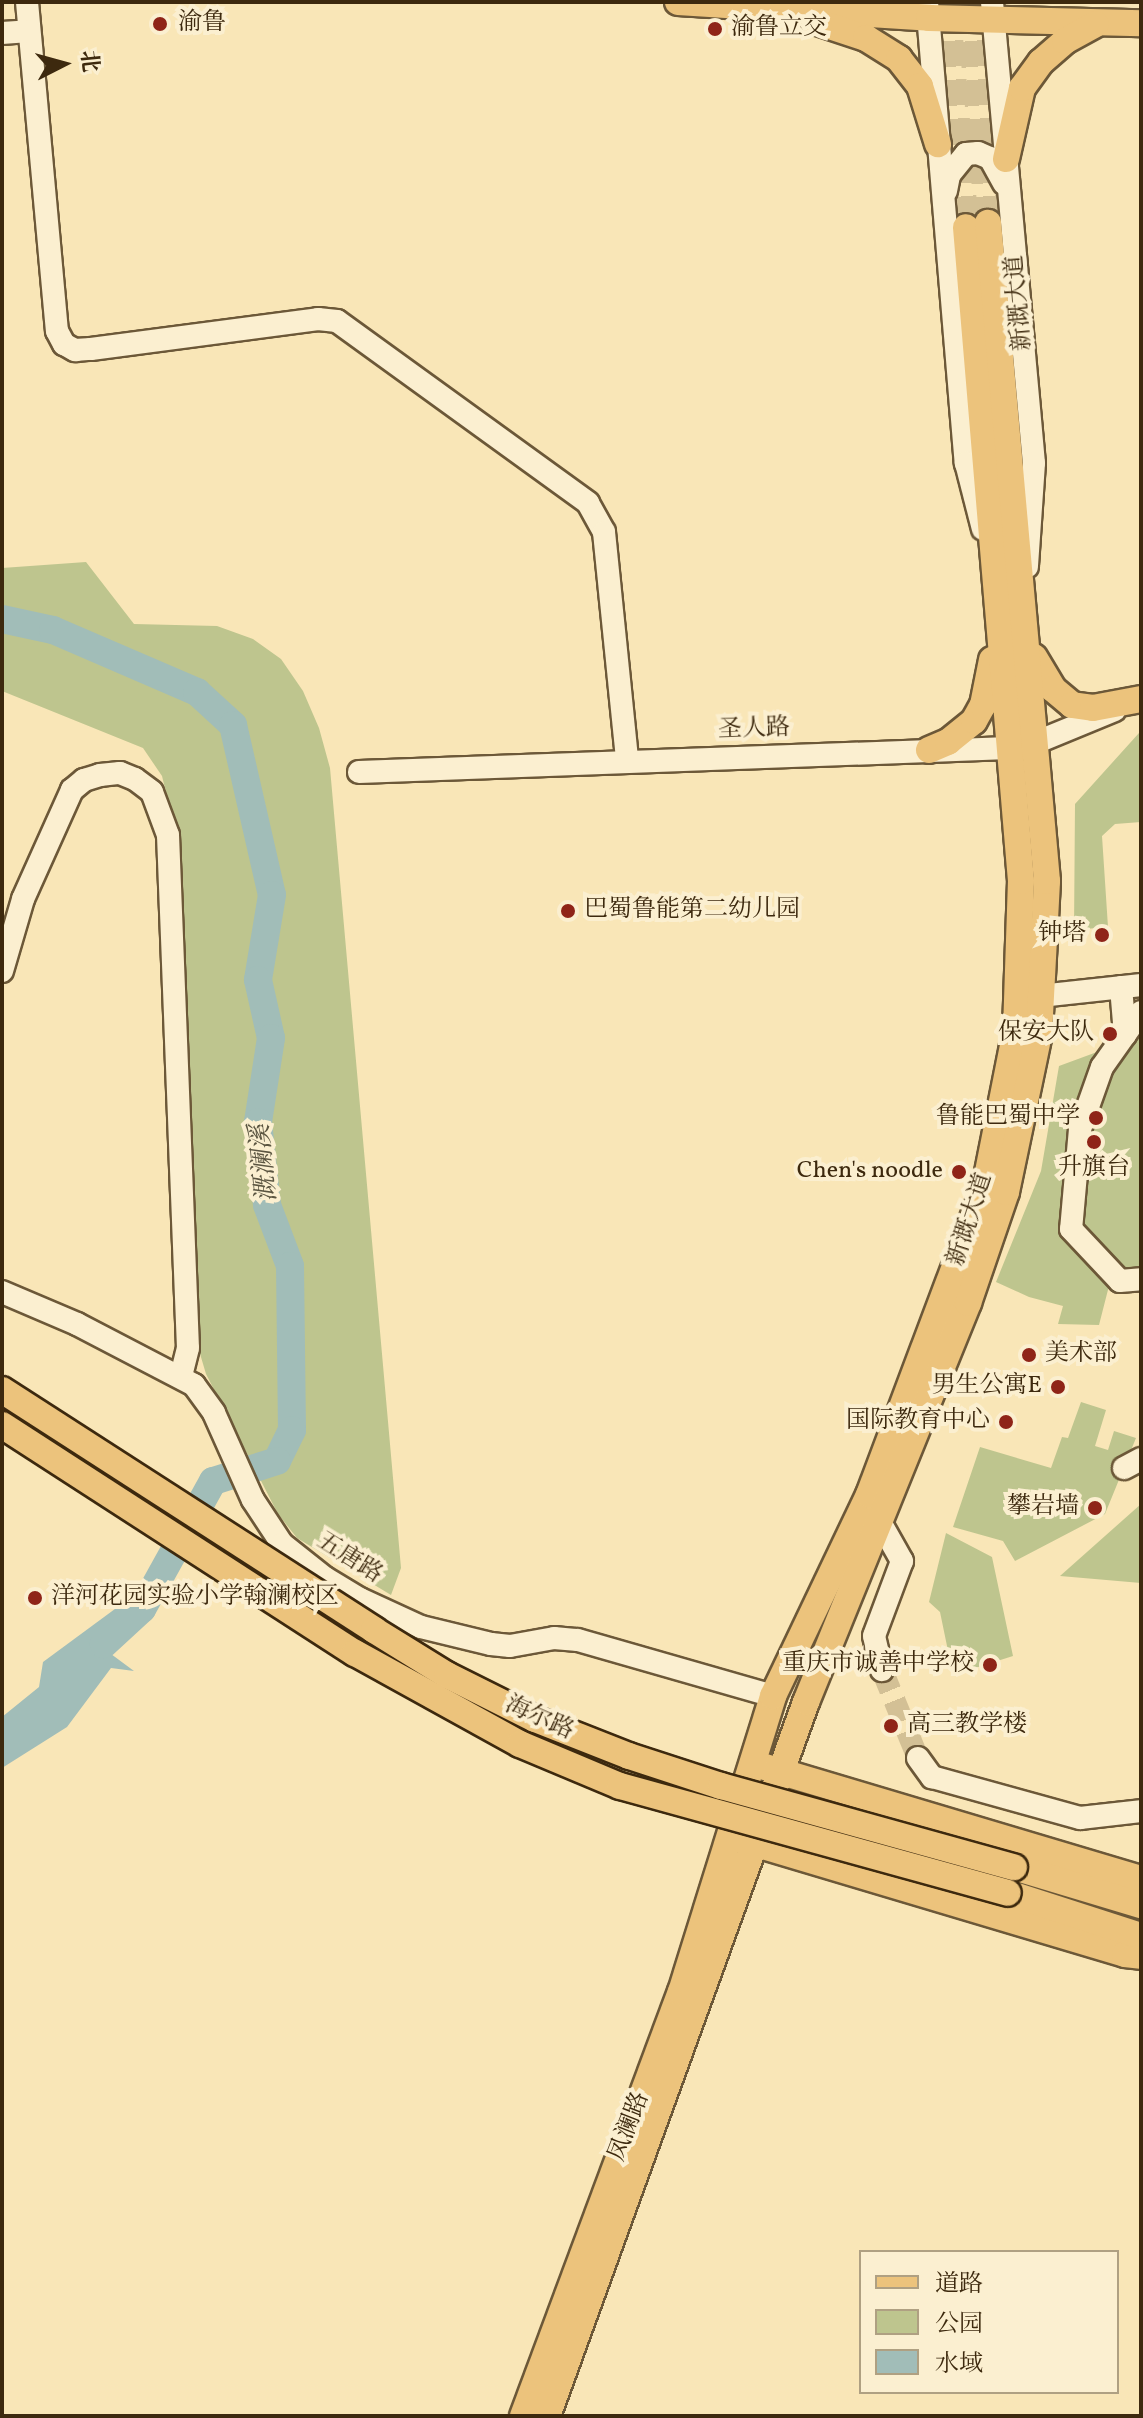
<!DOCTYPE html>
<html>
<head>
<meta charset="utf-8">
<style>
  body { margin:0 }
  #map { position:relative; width:1143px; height:2418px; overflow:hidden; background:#f9e6b7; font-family:Vollkorn,"Noto Serif SC",serif }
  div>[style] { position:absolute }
  .green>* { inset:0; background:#bec58e }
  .water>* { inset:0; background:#a1bdb8 }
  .river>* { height:28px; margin:-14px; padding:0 14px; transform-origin:14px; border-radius:14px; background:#a1bdb8 }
  .minor-tunnel>* { height:22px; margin-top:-11px; transform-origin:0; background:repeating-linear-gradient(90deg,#d3c095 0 22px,transparent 0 33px) }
  .major-tunnel>* { height:26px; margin-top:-13px; transform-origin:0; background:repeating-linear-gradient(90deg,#d3c095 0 26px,transparent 0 39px) }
  .roads { filter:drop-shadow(2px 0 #6c5838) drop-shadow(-2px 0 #6c5838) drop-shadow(0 2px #6c5838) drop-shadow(0 -2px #6c5838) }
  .minor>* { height:22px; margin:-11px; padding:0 11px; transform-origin:11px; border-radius:11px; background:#fbefd0 }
  .major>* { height:26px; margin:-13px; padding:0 13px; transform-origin:13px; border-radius:13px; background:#ecc37c }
  .bridges { filter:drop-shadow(2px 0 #3d290e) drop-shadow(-2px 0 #3d290e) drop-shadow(0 2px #3d290e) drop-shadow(0 -2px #3d290e) }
  .major-bridge>* { height:26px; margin:-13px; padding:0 13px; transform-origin:13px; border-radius:13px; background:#ecc37c }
  .dots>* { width:22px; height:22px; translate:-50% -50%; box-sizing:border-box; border:4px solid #fbefd0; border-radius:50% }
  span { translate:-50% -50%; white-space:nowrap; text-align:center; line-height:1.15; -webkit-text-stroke:8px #fbefd0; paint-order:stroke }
  .poi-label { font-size:24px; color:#3d290e }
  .left { translate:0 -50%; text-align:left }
  .right { translate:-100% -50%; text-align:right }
  .street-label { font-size:24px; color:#3d290e }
  .water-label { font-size:26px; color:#5b5541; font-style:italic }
  .frame { position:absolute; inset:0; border:4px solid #3d290e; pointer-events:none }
  .legend { position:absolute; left:859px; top:2250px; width:260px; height:144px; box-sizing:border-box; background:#fbefd0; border:2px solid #afa082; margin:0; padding:10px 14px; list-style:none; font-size:24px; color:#3d290e }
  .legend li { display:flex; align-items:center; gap:16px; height:40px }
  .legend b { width:40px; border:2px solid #afa082 }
  .north { position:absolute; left:24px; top:24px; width:80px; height:80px; -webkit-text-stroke:6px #fbefd0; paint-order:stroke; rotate:84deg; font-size:22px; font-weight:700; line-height:32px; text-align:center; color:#3d290e }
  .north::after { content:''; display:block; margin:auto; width:28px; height:36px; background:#3d290e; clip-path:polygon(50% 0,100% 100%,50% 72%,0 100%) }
</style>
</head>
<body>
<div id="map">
  <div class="green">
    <div style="clip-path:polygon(86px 562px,134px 624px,217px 626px,253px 639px,281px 659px,303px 691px,319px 728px,330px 768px,401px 1568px,391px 1595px,297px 1538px,278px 1514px,206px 1374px,198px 1347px,178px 841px,162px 776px,143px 748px,2px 691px,2px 568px)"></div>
    <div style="clip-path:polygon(1139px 733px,1141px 822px,1115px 824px,1102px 836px,1108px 927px,1074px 930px,1075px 804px)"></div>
    <div style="clip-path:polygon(1141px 1027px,1141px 1270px,1121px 1273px,1082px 1229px,1083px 1131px,1119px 1058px)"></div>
    <div style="clip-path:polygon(1097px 1052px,1074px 1129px,1065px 1202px,1110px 1282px,1099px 1325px,1058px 1324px,1063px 1306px,1029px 1297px,996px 1282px,1041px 1171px,1059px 1066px)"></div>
    <div style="clip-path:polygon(1081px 1402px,1106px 1410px,1095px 1446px,1108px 1450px,1114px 1431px,1136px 1438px,1105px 1514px,1015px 1561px,1003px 1541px,953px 1527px,980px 1447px,1051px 1468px,1062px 1437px,1068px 1438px)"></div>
    <div style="clip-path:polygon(1141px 1504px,1141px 1583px,1060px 1576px)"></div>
    <div style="clip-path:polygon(946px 1533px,992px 1557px,1013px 1656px,953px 1675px,940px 1612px,929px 1602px)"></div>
  </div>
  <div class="water">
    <div style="clip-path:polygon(119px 1606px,139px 1624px,111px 1654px,134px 1671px,111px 1668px,67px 1727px,2px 1768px,2px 1717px,39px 1687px,43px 1662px)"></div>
  </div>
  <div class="river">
    <div style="left:2px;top:619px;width:52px;rotate:12.2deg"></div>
    <div style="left:53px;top:630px;width:157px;rotate:23.3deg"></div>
    <div style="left:197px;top:692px;width:49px;rotate:42.5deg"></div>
    <div style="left:233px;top:725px;width:174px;rotate:77.1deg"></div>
    <div style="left:272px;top:895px;width:86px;rotate:99.4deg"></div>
    <div style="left:258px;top:980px;width:59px;rotate:77.4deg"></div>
    <div style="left:271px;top:1038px;width:85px;rotate:98.8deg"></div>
    <div style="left:258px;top:1122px;width:83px;rotate:83.8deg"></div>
    <div style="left:267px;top:1205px;width:65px;rotate:69.3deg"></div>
    <div style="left:290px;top:1266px;width:164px;rotate:89.3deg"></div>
    <div style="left:292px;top:1430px;width:34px;rotate:116deg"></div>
    <div style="left:277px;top:1461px;width:67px;rotate:162.6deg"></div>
    <div style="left:213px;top:1481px;width:146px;rotate:119deg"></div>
    <div style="left:142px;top:1609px;width:52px;rotate:137.4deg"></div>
  </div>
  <div class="minor-tunnel">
    <div style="left:882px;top:1670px;width:95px;rotate:67.8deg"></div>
  </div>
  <div class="major-tunnel">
    <div style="left:947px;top:2px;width:226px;rotate:85.2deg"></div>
    <div style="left:969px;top:2px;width:222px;rotate:85.1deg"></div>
  </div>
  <div class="roads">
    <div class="minor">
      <div style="left:27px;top:2px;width:330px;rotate:84.8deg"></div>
      <div style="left:57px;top:331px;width:15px;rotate:62deg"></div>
      <div style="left:64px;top:344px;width:13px;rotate:29deg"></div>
      <div style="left:75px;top:350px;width:16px;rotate:-4deg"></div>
      <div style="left:91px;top:349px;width:229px;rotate:-7.5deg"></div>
      <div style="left:318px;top:319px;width:19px;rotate:6deg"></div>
      <div style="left:337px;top:321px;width:310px;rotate:35.9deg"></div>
      <div style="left:588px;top:503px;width:33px;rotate:61deg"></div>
      <div style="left:604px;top:532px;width:229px;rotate:84.2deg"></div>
      <div style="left:927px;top:2px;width:463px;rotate:85.2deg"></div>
      <div style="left:966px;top:463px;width:68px;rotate:75.6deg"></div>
      <div style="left:992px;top:2px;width:463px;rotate:84.8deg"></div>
      <div style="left:1034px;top:463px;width:104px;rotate:93.9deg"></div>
      <div style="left:2px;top:33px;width:27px;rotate:-4deg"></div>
      <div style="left:946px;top:191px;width:16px;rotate:-79deg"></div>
      <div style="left:949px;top:175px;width:27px;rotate:-51deg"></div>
      <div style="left:966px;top:154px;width:12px;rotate:-5deg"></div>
      <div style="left:978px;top:153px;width:13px;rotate:23deg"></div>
      <div style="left:990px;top:158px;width:29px;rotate:61deg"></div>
      <div style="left:359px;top:772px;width:650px;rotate:-2.11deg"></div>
      <div style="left:1009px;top:748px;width:29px;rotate:-12deg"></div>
      <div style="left:1037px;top:742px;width:84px;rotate:-22.3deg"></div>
      <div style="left:2px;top:971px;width:75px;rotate:-73.7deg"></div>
      <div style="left:23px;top:899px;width:120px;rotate:-65.8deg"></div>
      <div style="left:72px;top:790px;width:16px;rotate:-40deg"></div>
      <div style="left:84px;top:780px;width:17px;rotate:-17deg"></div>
      <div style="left:100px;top:775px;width:20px;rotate:-6deg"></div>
      <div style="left:120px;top:773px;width:16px;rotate:22deg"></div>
      <div style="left:135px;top:779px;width:21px;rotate:37deg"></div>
      <div style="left:152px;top:792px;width:46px;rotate:69.6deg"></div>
      <div style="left:168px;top:835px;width:513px;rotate:87.77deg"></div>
      <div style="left:188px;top:1348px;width:30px;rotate:104deg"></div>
      <div style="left:1121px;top:987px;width:48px;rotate:85.2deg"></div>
      <div style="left:1040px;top:996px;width:102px;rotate:-6.2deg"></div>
      <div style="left:1141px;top:1012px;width:67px;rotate:125.3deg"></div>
      <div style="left:1102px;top:1067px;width:66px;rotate:109.5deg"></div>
      <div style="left:1080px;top:1129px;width:100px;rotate:95.1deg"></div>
      <div style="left:1071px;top:1229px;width:71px;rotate:46.7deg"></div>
      <div style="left:1120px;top:1281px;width:21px;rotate:-5deg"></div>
      <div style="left:2px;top:1292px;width:82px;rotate:23.1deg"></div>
      <div style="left:77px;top:1324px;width:132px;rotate:27.5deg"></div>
      <div style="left:194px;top:1385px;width:34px;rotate:54deg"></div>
      <div style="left:214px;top:1413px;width:95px;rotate:65.9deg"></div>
      <div style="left:253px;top:1500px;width:53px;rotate:56.6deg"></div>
      <div style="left:282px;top:1544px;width:55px;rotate:38.3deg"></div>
      <div style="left:325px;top:1578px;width:41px;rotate:31deg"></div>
      <div style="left:360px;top:1599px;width:67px;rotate:24.7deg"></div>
      <div style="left:421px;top:1627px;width:72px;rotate:13.7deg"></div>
      <div style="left:491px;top:1644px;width:19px;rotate:6deg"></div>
      <div style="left:510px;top:1646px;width:45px;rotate:-10.3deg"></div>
      <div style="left:554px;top:1638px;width:24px;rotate:5deg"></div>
      <div style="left:578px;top:1640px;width:203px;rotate:16deg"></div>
      <div style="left:1124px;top:1468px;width:19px;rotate:-28deg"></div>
      <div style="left:880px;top:1522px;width:45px;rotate:60.6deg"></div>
      <div style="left:902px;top:1561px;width:80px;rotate:110.5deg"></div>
      <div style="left:874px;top:1636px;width:35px;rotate:77deg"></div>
      <div style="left:918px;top:1758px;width:24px;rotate:54deg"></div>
      <div style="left:932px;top:1777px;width:154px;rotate:15.5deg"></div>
      <div style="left:1080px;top:1818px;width:61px;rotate:-6.5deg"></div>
    </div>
    <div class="major">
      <div style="left:678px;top:2px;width:252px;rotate:3.6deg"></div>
      <div style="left:929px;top:18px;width:212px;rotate:1.4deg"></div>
      <div style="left:814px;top:21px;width:55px;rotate:18.1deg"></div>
      <div style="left:866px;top:38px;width:39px;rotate:32deg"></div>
      <div style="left:899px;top:59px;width:34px;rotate:52deg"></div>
      <div style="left:920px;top:86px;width:61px;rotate:72.8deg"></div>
      <div style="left:1006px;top:159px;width:73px;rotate:-77.3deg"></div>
      <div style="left:1022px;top:88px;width:32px;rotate:-54deg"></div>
      <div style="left:1041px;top:62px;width:32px;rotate:-41deg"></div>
      <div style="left:1065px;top:41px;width:35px;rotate:-29deg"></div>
      <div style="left:1034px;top:657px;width:37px;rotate:59deg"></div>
      <div style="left:1053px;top:689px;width:25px;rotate:40deg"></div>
      <div style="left:1072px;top:705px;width:21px;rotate:8deg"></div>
      <div style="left:1093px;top:708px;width:49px;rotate:-10.6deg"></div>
      <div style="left:929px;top:750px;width:21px;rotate:-23deg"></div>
      <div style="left:948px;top:742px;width:33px;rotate:-39deg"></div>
      <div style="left:974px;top:721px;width:18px;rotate:-61deg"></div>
      <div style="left:983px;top:705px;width:46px;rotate:-78.7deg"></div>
      <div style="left:765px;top:1767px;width:392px;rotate:16.6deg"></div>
      <div style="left:743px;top:1840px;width:399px;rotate:16.6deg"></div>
      <div style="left:1125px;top:1954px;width:16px;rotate:7deg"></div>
      <div style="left:1014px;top:1867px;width:133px;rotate:16.7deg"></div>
      <div style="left:1008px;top:1893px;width:140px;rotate:17.9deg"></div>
      <div style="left:523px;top:2416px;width:452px;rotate:-69.6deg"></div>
      <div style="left:681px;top:1992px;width:310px;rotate:-72.7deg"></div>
      <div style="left:773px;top:1696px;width:223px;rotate:-64.5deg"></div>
      <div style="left:869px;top:1495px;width:329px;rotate:-69.4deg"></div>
      <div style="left:985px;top:1187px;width:159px;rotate:-78.8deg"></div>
      <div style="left:1016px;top:1031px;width:150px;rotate:-88.1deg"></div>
      <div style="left:1021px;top:881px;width:656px;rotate:-94.81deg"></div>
      <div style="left:547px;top:2416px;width:760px;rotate:-70.06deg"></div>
      <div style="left:806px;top:1702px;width:431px;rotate:-67.9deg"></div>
      <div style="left:968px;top:1303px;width:117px;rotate:-71.1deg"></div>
      <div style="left:1006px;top:1192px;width:161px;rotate:-78.2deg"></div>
      <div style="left:1039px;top:1034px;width:153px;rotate:-87deg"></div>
      <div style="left:1047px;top:881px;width:661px;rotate:-95.12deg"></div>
    </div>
  </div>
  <div class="bridges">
    <div class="major-bridge">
      <div style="left:2px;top:1390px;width:443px;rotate:32.8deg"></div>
      <div style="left:374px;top:1630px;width:86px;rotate:31.7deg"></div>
      <div style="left:447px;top:1675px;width:98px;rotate:26.6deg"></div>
      <div style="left:535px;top:1719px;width:101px;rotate:21.5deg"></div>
      <div style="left:629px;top:1756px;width:97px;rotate:18.1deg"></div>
      <div style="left:721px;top:1786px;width:304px;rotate:15.5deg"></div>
      <div style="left:2px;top:1425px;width:420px;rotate:32.9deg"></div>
      <div style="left:355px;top:1653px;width:188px;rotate:28.9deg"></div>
      <div style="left:520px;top:1744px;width:108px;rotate:22.8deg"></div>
      <div style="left:620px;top:1786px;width:402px;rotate:15.4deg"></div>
    </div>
  </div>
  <div class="dots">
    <div style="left:160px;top:24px;background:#8f2418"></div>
    <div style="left:715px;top:29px;background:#8f2418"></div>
    <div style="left:568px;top:911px;background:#8f2418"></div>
    <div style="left:1102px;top:935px;background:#8f2418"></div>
    <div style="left:1110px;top:1034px;background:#8f2418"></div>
    <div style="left:1096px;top:1118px;background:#8f2418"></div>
    <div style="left:1094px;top:1142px;background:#8f2418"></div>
    <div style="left:959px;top:1172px;background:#8f2418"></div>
    <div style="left:1029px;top:1355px;background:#8f2418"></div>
    <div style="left:1058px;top:1387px;background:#8f2418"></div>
    <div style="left:1006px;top:1422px;background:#8f2418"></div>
    <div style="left:1095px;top:1508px;background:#8f2418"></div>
    <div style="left:35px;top:1598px;background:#8f2418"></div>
    <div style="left:990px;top:1665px;background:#8f2418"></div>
    <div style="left:891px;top:1726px;background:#8f2418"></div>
  </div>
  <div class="poi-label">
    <span class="left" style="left:178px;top:24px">渝鲁</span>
    <span class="left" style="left:731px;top:29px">渝鲁立交</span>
    <span class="left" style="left:584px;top:911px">巴蜀鲁能第二幼儿园</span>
    <span class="right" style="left:1086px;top:935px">钟塔</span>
    <span class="right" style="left:1094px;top:1034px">保安大队</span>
    <span class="right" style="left:1080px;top:1118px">鲁能巴蜀中学</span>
    <span style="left:1094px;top:1169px">升旗台</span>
    <span class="right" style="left:943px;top:1172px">Chen's noodle</span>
    <span class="left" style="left:1045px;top:1355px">美术部</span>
    <span class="right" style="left:1042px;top:1387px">男生公寓E</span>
    <span class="right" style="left:990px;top:1422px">国际教育中心</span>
    <span class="right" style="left:1079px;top:1508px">攀岩墙</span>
    <span class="left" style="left:51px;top:1598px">洋河花园实验小学翰澜校区</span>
    <span class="right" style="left:974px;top:1665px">重庆市诚善中学校</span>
    <span class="left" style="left:907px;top:1726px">高三教学楼</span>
  </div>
  <div class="street-label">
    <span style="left:1020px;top:303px;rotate:-95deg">新溉大道</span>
    <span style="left:754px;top:730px;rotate:-2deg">圣人路</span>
    <span style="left:971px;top:1220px;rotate:-72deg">新溉大道</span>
    <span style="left:349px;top:1559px;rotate:32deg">五唐路</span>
    <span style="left:539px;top:1719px;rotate:24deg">海尔路</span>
    <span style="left:630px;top:2127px;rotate:-69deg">凤澜路</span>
  </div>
  <div class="water-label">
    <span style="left:265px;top:1163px;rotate:-96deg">溉澜溪</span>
  </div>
  <div class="frame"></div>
  <ul class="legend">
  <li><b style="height:10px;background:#ecc37c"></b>道路</li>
  <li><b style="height:22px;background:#bec58e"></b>公园</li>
  <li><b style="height:22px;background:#a1bdb8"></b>水域</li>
  </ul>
  <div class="north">北</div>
</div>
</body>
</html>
